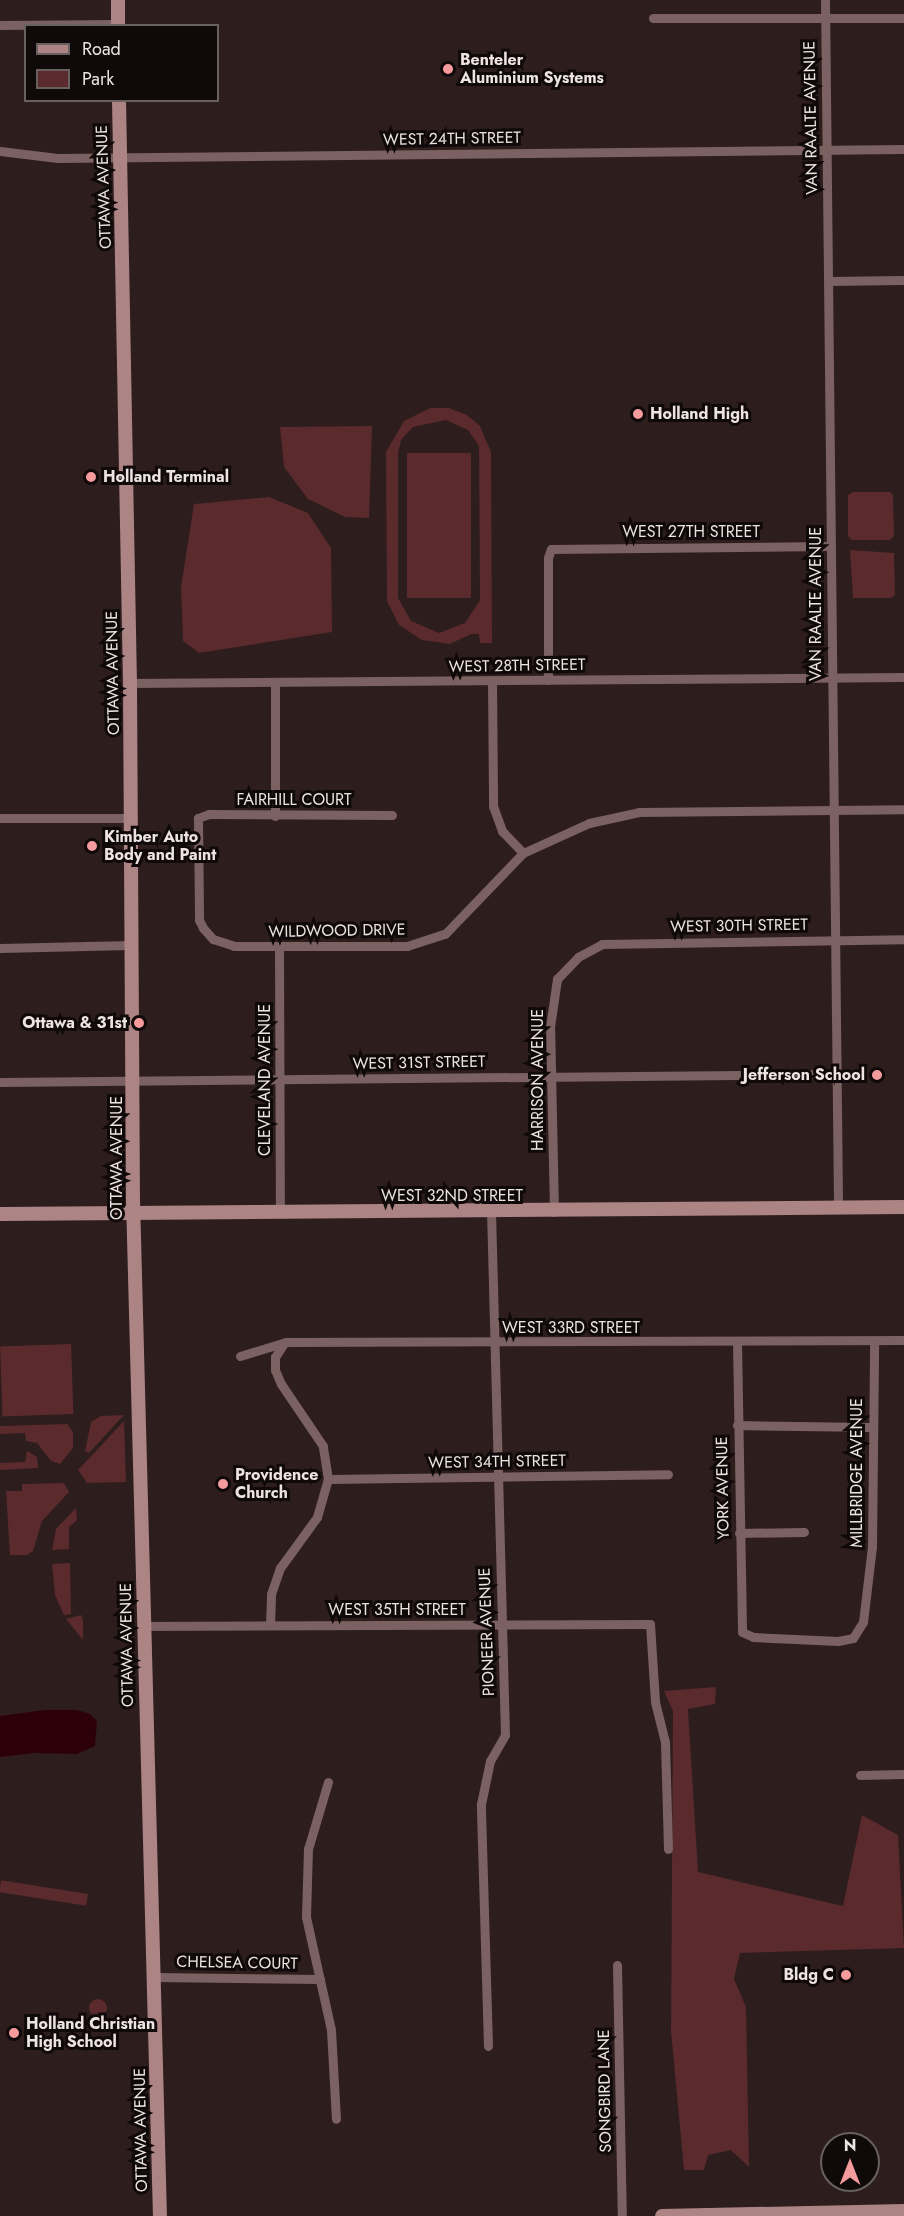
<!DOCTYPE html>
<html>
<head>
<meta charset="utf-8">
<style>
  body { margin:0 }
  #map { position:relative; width:904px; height:2216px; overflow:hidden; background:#2d1d1d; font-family:Jost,sans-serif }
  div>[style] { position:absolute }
  .green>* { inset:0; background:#5a2a2c; transform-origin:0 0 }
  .round { border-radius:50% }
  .water>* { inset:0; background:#2c0006 }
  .street>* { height:9px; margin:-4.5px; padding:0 4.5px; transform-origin:4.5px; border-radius:4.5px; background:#7b6161 }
  .secondary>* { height:14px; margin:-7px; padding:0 7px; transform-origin:7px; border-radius:7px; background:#ad8484 }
  .dots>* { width:16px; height:16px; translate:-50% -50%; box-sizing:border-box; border:3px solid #100909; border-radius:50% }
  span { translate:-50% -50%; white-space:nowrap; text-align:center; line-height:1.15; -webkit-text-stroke:6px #100909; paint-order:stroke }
  .poi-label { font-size:16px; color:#eee3e3; font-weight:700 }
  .left { translate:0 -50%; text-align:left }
  .right { translate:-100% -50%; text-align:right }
  .street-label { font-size:16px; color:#eee3e3 }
  .legend { position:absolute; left:24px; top:24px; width:195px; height:78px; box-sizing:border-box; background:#100909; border:2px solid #696060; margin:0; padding:8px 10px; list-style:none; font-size:18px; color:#eee3e3 }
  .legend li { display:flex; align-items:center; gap:12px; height:30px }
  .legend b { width:30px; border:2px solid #696060 }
  .north { position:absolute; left:820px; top:2132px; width:60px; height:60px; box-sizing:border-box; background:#100909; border:2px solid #696060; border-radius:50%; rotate:0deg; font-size:16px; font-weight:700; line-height:24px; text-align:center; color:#eee3e3 }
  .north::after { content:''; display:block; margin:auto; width:21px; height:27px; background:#f59b9c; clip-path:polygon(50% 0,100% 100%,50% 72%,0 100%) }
</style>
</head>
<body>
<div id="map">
  <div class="green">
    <div style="clip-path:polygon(evenodd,430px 408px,449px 408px,467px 415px,480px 426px,491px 452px,492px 643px,480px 643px,479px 634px,471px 634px,450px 644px,422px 640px,399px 625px,387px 601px,386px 452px,404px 421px,430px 408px,446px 420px,468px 430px,479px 446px,480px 600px,465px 623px,439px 633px,411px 621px,398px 598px,398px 453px,401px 440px,413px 427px,446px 420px)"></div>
    <div style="clip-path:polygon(372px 426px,369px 518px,345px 517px,308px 499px,284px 467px,280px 427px)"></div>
    <div style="left:471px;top:453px;width:145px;height:64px;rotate:90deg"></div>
    <div style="clip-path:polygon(853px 492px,890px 492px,893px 495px,894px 536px,890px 540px,852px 540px,848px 536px,848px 495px)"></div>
    <div style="clip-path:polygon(269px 497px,308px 513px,331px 548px,332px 632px,199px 653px,183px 641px,181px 587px,194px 504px)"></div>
    <div style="clip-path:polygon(850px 550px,894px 553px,895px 595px,891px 598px,853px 598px)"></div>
    <div style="left:71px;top:1344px;width:70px;height:71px;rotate:88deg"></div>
    <div style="clip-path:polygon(124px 1415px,89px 1453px,85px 1451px,91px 1422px,101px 1416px)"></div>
    <div style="clip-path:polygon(124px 1421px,126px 1482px,87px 1483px,78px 1470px)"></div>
    <div style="clip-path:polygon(67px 1424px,73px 1432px,73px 1448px,60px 1464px,51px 1461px,37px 1443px,26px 1441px,25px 1433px,0 1434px,0 1426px)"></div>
    <div style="clip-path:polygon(27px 1451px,37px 1457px,38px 1468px,0 1470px,0 1463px,25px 1462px)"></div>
    <div style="clip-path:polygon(64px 1483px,69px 1492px,42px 1521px,33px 1551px,27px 1555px,10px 1555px,6px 1491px,22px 1491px,22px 1484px)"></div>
    <div style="clip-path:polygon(76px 1508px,77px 1520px,69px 1527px,69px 1549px,52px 1550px,56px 1529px)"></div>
    <div style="clip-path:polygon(70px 1563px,71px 1614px,64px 1615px,55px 1595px,52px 1564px)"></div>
    <div style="clip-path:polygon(81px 1615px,83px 1620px,83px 1640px,66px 1619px)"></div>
    <div style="clip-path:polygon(716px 1687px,715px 1704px,688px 1709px,698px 1872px,843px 1906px,862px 1815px,898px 1835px,904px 1948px,740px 1953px,734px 1979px,746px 2007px,749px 2167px,731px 2150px,708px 2155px,704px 2170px,684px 2170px,671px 2031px,673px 1711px,664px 1691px)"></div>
    <div style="left:88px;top:1894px;width:12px;height:88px;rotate:99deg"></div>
    <div class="round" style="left:89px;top:1999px;width:18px;height:18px"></div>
  </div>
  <div class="water">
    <div style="clip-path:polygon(45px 1710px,77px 1710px,90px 1714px,97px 1721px,95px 1746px,77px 1754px,34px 1753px,0 1757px,0 1716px)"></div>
  </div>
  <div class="street">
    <div style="left:825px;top:0;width:1208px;rotate:89.38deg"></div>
    <div style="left:653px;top:18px;width:251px"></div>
    <div style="left:0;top:25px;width:118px;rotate:-0.5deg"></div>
    <div style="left:0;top:151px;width:58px;rotate:6.9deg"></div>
    <div style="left:58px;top:158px;width:846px;rotate:-0.61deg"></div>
    <div style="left:828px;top:281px;width:76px;rotate:-0.8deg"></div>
    <div style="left:548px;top:680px;width:122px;rotate:-90deg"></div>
    <div style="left:548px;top:558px;width:9px;rotate:-72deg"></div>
    <div style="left:551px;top:549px;width:280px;rotate:-0.6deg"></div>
    <div style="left:492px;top:681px;width:125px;rotate:89.5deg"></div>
    <div style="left:493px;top:806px;width:27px;rotate:70deg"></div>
    <div style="left:502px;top:831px;width:30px;rotate:46deg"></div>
    <div style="left:130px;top:683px;width:774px;rotate:-0.44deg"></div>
    <div style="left:392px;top:815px;width:183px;rotate:-179.7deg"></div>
    <div style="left:209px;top:814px;width:12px;rotate:160deg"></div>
    <div style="left:198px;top:818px;width:102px;rotate:89.4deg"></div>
    <div style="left:199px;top:920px;width:9px;rotate:63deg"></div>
    <div style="left:203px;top:928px;width:15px;rotate:48deg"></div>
    <div style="left:213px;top:939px;width:22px;rotate:18deg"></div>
    <div style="left:234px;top:946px;width:173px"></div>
    <div style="left:407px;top:946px;width:40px;rotate:-18deg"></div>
    <div style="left:445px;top:934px;width:112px;rotate:-46.1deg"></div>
    <div style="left:523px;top:853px;width:72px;rotate:-24.4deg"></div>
    <div style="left:589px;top:823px;width:51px;rotate:-12.4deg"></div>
    <div style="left:639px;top:812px;width:265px;rotate:-0.6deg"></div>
    <div style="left:275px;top:816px;width:133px;rotate:-90deg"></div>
    <div style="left:0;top:818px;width:130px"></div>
    <div style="left:0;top:948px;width:130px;rotate:-1.3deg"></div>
    <div style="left:279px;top:948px;width:264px;rotate:89.8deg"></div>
    <div style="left:0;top:1082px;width:837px;rotate:-0.55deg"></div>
    <div style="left:554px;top:1212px;width:185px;rotate:-91.2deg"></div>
    <div style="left:550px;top:1027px;width:49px;rotate:-81.7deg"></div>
    <div style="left:557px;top:979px;width:30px;rotate:-46deg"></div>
    <div style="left:578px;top:957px;width:27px;rotate:-28deg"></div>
    <div style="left:602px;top:944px;width:302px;rotate:-0.9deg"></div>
    <div style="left:737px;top:1342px;width:290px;rotate:89deg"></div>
    <div style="left:742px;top:1632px;width:12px;rotate:24deg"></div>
    <div style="left:753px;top:1637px;width:85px;rotate:2.7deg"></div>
    <div style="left:838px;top:1641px;width:15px;rotate:-11deg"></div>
    <div style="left:853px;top:1638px;width:19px;rotate:-58deg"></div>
    <div style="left:863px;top:1622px;width:76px;rotate:-83.2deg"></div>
    <div style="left:872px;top:1547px;width:206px;rotate:-89.4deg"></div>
    <div style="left:240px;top:1356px;width:48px;rotate:-16.9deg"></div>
    <div style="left:286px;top:1342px;width:618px;rotate:-0.19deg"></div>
    <div style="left:737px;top:1425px;width:134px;rotate:0.9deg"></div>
    <div style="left:328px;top:1479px;width:340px;rotate:-0.8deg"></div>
    <div style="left:739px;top:1533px;width:65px;rotate:-0.9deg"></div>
    <div style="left:270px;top:1625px;width:31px;rotate:-88deg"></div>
    <div style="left:271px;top:1594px;width:28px;rotate:-71deg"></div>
    <div style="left:280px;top:1568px;width:63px;rotate:-54deg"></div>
    <div style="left:317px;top:1517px;width:40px;rotate:-74deg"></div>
    <div style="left:328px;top:1479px;width:33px;rotate:-99deg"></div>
    <div style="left:323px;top:1446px;width:75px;rotate:-124.1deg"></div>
    <div style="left:281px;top:1384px;width:15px;rotate:-113deg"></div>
    <div style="left:275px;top:1370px;width:13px;rotate:-90deg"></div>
    <div style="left:275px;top:1357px;width:17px;rotate:-57deg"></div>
    <div style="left:143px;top:1626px;width:507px;rotate:-0.23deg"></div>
    <div style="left:650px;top:1624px;width:78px;rotate:86.3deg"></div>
    <div style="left:655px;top:1702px;width:41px;rotate:76deg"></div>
    <div style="left:665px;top:1742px;width:107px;rotate:88.4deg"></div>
    <div style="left:860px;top:1775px;width:44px;rotate:-1.3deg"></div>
    <div style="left:328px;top:1782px;width:70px;rotate:106.6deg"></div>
    <div style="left:308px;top:1849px;width:68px;rotate:91.7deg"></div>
    <div style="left:306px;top:1917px;width:116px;rotate:77.5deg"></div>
    <div style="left:331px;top:2030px;width:89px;rotate:86.8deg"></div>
    <div style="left:617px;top:1965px;width:251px;rotate:88.9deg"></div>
    <div style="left:154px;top:1977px;width:166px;rotate:0.7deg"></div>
    <div style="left:488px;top:2046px;width:242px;rotate:-91.7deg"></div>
    <div style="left:481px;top:1804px;width:44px;rotate:-78.2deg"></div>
    <div style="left:490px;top:1761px;width:30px;rotate:-60deg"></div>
    <div style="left:505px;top:1735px;width:523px;rotate:-91.53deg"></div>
  </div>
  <div class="secondary">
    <div style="left:118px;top:0;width:26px;rotate:90deg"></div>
    <div style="left:119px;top:100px;width:583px;rotate:88.92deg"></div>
    <div style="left:130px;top:683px;width:517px;rotate:89.67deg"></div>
    <div style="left:133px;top:1200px;width:1016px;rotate:88.48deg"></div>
    <div style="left:0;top:1214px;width:904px;rotate:-0.44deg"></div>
    <div style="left:662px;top:2216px;width:242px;rotate:-1.2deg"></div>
  </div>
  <div class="dots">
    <div style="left:448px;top:69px;background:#f59b9c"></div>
    <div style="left:638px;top:414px;background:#f59b9c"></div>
    <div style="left:91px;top:477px;background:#f59b9c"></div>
    <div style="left:92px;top:846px;background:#f59b9c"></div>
    <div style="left:139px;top:1023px;background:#f59b9c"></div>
    <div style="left:877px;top:1075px;background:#f59b9c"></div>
    <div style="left:223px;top:1484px;background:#f59b9c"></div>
    <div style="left:846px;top:1975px;background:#f59b9c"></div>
    <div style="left:14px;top:2033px;background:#f59b9c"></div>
  </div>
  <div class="poi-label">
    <span class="left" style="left:460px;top:69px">Benteler<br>Aluminium Systems</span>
    <span class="left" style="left:650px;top:414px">Holland High</span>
    <span class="left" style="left:103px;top:477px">Holland Terminal</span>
    <span class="left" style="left:104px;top:846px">Kimber Auto<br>Body and Paint</span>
    <span class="right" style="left:127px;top:1023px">Ottawa &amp; 31st</span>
    <span class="right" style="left:865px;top:1075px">Jefferson School</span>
    <span class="left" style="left:235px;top:1484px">Providence<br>Church</span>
    <span class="right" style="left:834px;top:1975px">Bldg C</span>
    <span class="left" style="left:26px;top:2033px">Holland Christian<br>High School</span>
  </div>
  <div class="street-label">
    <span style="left:811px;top:118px;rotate:-91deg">VAN RAALTE AVENUE</span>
    <span style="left:452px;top:139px;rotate:-1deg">WEST 24TH STREET</span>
    <span style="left:104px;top:187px;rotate:-92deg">OTTAWA AVENUE</span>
    <span style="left:691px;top:532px">WEST 27TH STREET</span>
    <span style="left:816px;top:604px;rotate:-90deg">VAN RAALTE AVENUE</span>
    <span style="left:517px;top:666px;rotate:-1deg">WEST 28TH STREET</span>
    <span style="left:113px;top:673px;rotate:-91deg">OTTAWA AVENUE</span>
    <span style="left:294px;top:800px">FAIRHILL COURT</span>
    <span style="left:739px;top:926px;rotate:-1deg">WEST 30TH STREET</span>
    <span style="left:337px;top:931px;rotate:-1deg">WILDWOOD DRIVE</span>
    <span style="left:419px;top:1063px;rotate:-1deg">WEST 31ST STREET</span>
    <span style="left:265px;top:1080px;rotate:-90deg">CLEVELAND AVENUE</span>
    <span style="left:538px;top:1080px;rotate:-90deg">HARRISON AVENUE</span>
    <span style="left:117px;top:1158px;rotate:-90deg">OTTAWA AVENUE</span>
    <span style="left:452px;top:1196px">WEST 32ND STREET</span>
    <span style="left:571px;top:1328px">WEST 33RD STREET</span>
    <span style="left:497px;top:1462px;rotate:-1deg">WEST 34TH STREET</span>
    <span style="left:857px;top:1473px;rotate:-90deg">MILLBRIDGE AVENUE</span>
    <span style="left:723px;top:1488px;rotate:-91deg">YORK AVENUE</span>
    <span style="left:397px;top:1610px">WEST 35TH STREET</span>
    <span style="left:487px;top:1632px;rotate:-92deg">PIONEER AVENUE</span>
    <span style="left:127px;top:1645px;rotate:-91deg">OTTAWA AVENUE</span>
    <span style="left:237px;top:1963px;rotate:1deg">CHELSEA COURT</span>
    <span style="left:605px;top:2091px;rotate:-91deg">SONGBIRD LANE</span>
    <span style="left:141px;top:2130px;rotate:-91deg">OTTAWA AVENUE</span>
  </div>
  <ul class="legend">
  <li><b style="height:8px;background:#ad8484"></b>Road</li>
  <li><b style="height:16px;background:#5a2a2c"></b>Park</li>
  </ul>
  <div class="north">N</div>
</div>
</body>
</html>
